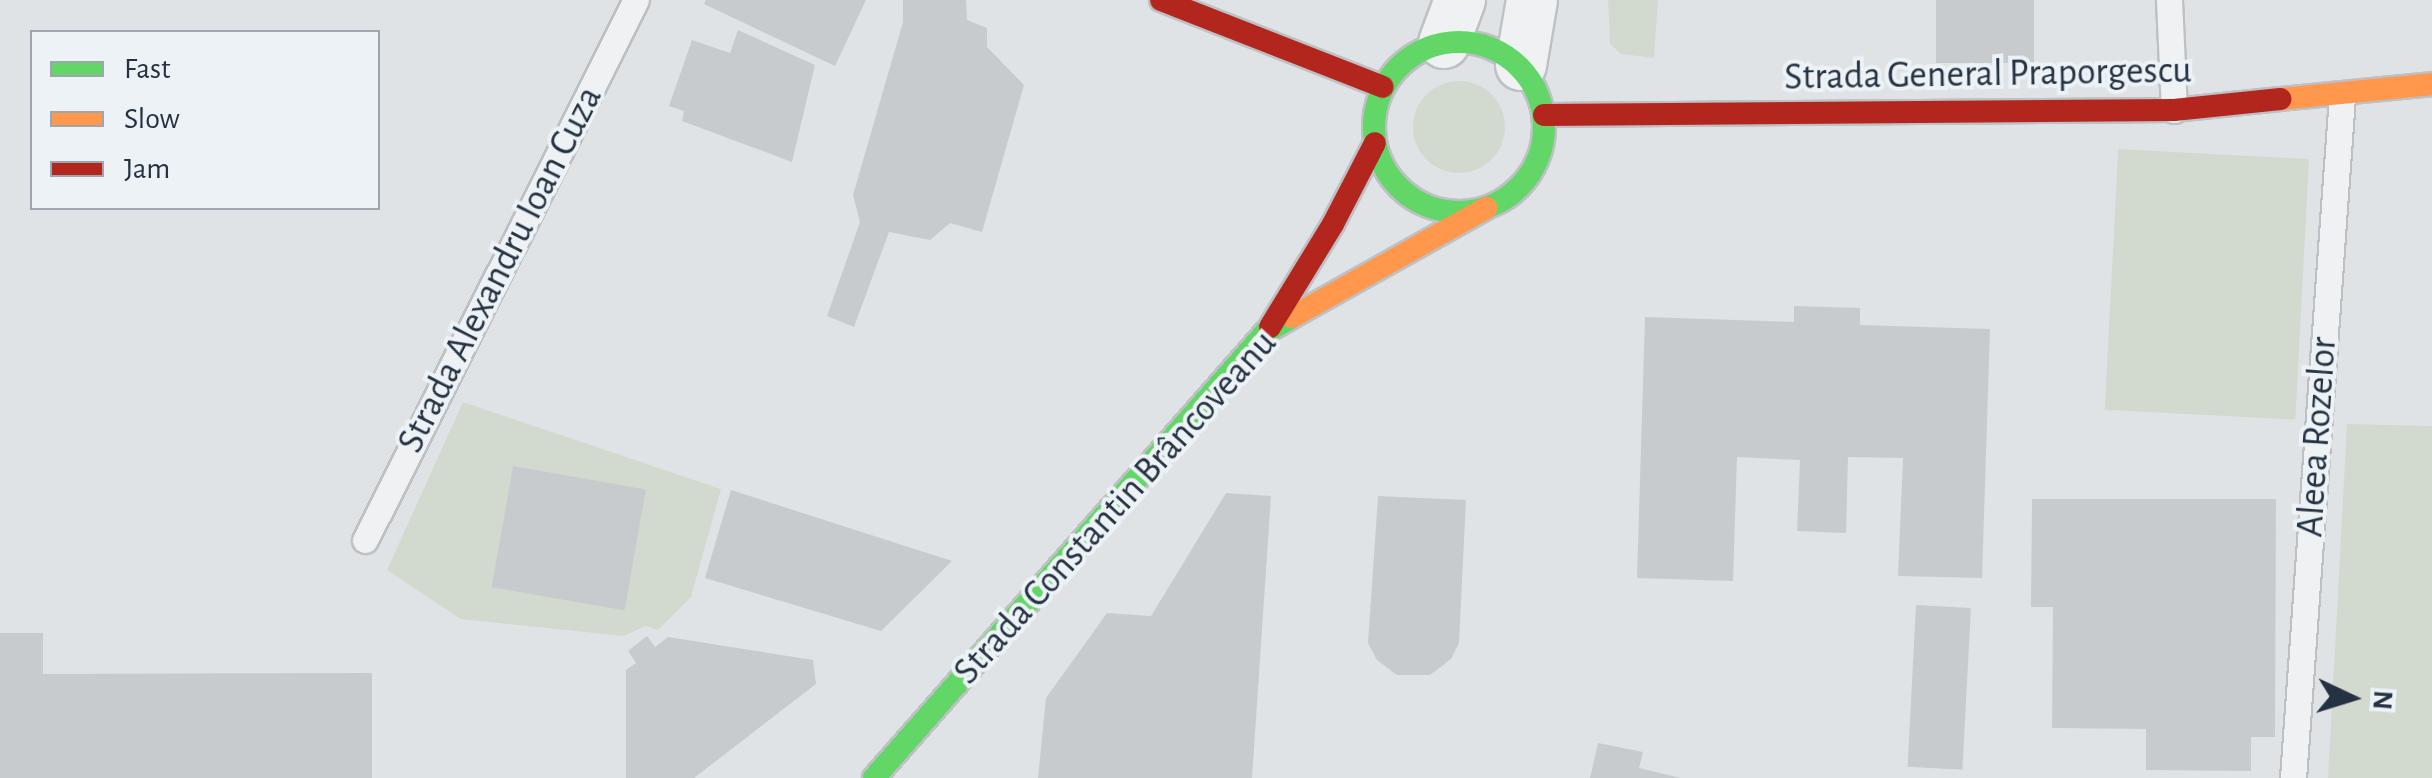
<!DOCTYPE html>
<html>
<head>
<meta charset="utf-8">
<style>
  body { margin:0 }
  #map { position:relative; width:2432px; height:778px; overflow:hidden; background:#e0e3e6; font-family:"Alegreya Sans",sans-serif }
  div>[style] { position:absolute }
  .green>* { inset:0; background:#d2dacf; transform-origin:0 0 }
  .round { border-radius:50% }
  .building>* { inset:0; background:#c8cbce; transform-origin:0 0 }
  .roads { filter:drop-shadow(2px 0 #bec1c4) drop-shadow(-2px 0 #bec1c4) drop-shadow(0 2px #bec1c4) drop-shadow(0 -2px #bec1c4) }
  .lane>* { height:25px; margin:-12.5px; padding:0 12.5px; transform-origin:12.5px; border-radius:12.5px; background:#eff1f2 }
  .street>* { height:50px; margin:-25px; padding:0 25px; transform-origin:25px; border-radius:25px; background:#eff1f2 }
  .fast>* { height:22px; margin:-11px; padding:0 11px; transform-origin:11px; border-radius:11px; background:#63d668 }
  .fast>.ring { margin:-11px; padding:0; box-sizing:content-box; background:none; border:22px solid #63d668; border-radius:50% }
  .slow>* { height:22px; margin:-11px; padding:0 11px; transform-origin:11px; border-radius:11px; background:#ff974d }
  .jam>* { height:22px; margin:-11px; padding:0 11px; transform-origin:11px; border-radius:11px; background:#b3261e }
  span { translate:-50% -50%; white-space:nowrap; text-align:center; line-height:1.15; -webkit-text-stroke:8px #edf2f6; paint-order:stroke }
  .street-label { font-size:38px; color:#253241 }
  .legend { position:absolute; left:30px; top:30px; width:350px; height:180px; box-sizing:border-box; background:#edf2f6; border:2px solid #9da5ae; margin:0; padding:12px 18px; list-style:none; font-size:30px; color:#253241 }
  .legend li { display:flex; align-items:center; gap:20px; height:50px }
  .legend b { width:50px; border:2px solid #9da5ae }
  .north { position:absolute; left:2302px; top:648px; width:100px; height:100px; -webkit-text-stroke:8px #edf2f6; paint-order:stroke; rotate:94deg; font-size:28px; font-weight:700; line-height:40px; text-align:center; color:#253241 }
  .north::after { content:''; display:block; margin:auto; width:35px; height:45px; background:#253241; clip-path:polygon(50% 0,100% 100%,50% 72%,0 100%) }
</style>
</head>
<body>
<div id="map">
  <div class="green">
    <div style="clip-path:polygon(1608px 0,1658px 0,1654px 58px,1621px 54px,1610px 44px)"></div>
    <div class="round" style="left:1413px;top:81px;width:92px;height:92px"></div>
    <div style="left:2309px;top:159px;width:261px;height:191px;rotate:93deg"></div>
    <div style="clip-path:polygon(463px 402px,721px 489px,691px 597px,658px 630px,646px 626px,623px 636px,461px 619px,387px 570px)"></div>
    <div style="clip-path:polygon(2347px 424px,2432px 426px,2432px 778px,2328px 778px)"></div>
  </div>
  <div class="building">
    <div style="clip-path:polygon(706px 0,866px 0,835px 66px,704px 4px)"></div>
    <div style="clip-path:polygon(903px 0,966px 0,967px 20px,987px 28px,987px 47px,1024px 85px,982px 232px,950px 223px,930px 240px,889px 232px,854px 327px,827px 316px,860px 222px,853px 195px,903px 22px)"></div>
    <div style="left:1936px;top:0;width:98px;height:63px"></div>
    <div style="clip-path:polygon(738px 30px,815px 65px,792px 162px,682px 121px,684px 111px,669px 106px,692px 40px,730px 53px)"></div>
    <div style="clip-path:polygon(1794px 306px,1860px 308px,1860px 325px,1990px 329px,1982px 578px,1898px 576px,1903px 458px,1848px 457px,1846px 533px,1797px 531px,1800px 460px,1737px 457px,1733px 581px,1637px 578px,1645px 317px,1794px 322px)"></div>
    <div style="left:513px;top:466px;width:135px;height:123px;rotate:10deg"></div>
    <div style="clip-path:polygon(731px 490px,952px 561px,881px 631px,705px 578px)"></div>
    <div style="clip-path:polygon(1226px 493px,1271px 496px,1252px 778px,1038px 778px,1046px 698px,1107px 613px,1151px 616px)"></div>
    <div style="clip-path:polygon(1378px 496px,1466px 500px,1459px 643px,1451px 659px,1430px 675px,1397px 675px,1377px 660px,1368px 643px)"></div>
    <div style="clip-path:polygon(2032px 499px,2276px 499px,2275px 737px,2251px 737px,2251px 771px,2146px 770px,2146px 729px,2052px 728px,2053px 607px,2031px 607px)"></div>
    <div style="left:1916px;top:605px;width:55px;height:162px;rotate:3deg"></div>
    <div style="clip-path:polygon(0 633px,43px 633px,43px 674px,372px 673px,372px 778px,0 778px)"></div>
    <div style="clip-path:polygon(647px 636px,655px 647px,668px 637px,813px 660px,816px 684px,694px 778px,626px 778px,626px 670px,636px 663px,628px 651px)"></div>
    <div style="clip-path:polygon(1598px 743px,1643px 752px,1639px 768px,1681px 778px,1590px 778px)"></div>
  </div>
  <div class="roads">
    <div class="lane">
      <div style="left:2169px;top:0;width:110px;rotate:87.4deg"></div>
      <div style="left:365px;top:540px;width:604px;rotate:-63.35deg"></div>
      <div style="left:2293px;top:778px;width:684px;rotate:-85.89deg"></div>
    </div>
    <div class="street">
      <div style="left:1444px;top:43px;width:46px;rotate:-69.6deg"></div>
      <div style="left:1521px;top:65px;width:66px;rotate:-80.4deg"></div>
    </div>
    <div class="fast">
      <div class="ring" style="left:1374px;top:42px;width:148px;height:148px"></div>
      <div style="left:874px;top:778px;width:594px;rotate:-48.69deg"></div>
      <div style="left:1266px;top:332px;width:30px;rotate:-30deg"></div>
    </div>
    <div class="slow">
      <div style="left:2280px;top:99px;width:153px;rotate:-5.6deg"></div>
      <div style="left:1292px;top:317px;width:223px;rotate:-29.3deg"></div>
    </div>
    <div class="jam">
      <div style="left:1161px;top:0;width:238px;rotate:21.4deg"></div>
      <div style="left:1544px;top:115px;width:630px;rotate:-0.45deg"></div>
      <div style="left:2174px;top:110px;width:107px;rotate:-5.9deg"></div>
      <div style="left:1270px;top:327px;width:121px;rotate:-58.5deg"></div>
      <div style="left:1333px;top:224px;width:91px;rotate:-62.6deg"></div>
    </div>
  </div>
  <div class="street-label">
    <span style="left:1988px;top:75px;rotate:-1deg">Strada General Praporgescu</span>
    <span style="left:501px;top:270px;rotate:-63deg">Strada Alexandru Ioan Cuza</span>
    <span style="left:2318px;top:437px;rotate:-86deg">Aleea Rozelor</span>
    <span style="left:1116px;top:508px;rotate:-48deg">Strada Constantin Brâncoveanu</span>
  </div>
  <ul class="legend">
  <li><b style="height:12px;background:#63d668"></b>Fast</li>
  <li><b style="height:12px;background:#ff974d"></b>Slow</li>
  <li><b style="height:12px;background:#b3261e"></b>Jam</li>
  </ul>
  <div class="north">N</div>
</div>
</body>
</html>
